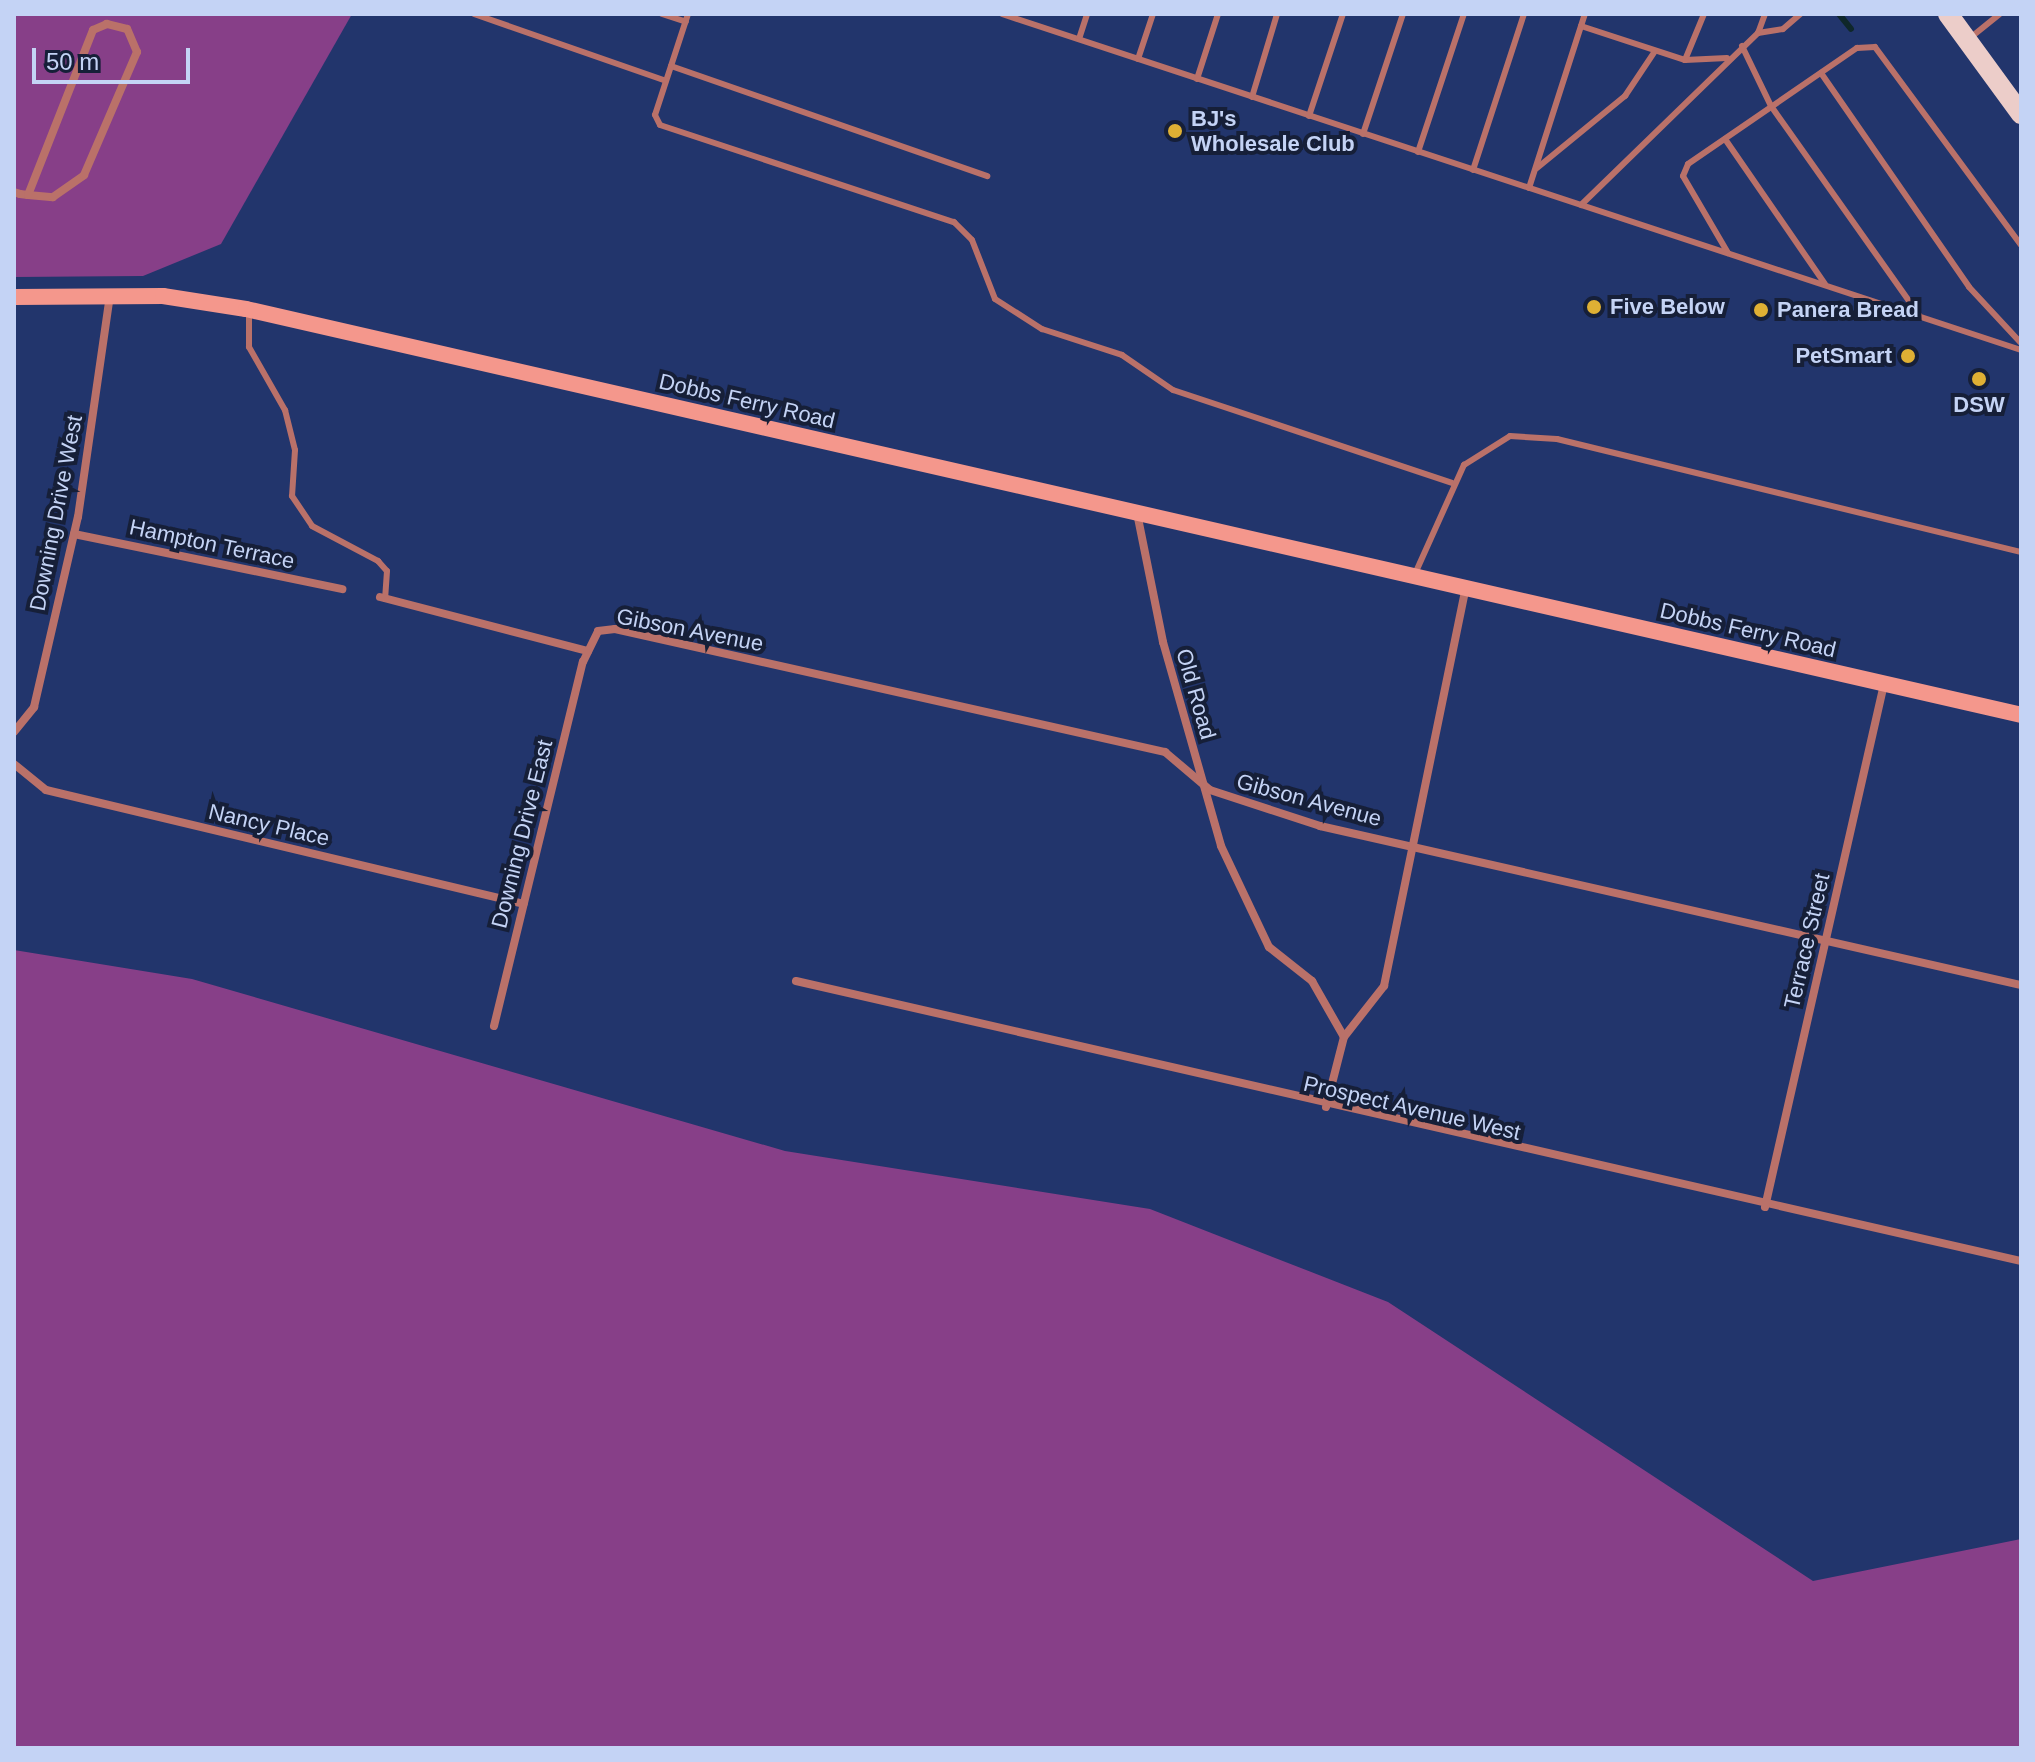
<!DOCTYPE html>
<html>
<head>
<meta charset="utf-8">
<style>
  body { margin:0 }
  #map { position:relative; width:2035px; height:1762px; overflow:hidden; background:#22356c; font-family:Arial,sans-serif }
  div>[style] { position:absolute }
  .green>* { inset:0; background:#873f88 }
  .stream>* { height:6px; margin:-3px; padding:0 3px; transform-origin:3px; border-radius:3px; background:#0f272a }
  .service>* { height:6px; margin:-3px; padding:0 3px; transform-origin:3px; border-radius:3px; background:#ba7169 }
  .minor>* { height:8px; margin:-4px; padding:0 4px; transform-origin:4px; border-radius:4px; background:#ba7169 }
  .secondary>* { height:16px; margin:-8px; padding:0 8px; transform-origin:8px; border-radius:8px; background:#f4978c }
  .primary>* { height:20px; margin:-10px; padding:0 10px; transform-origin:10px; border-radius:10px; background:#eccdc9 }
  .dots>* { width:22px; height:22px; translate:-50% -50%; box-sizing:border-box; border:4px solid #161f38; border-radius:50% }
  span { translate:-50% -50%; white-space:nowrap; text-align:center; line-height:1.15; -webkit-text-stroke:8px #161f38; paint-order:stroke }
  .poi-label { font-size:22px; color:#c4d3f5; font-weight:700 }
  .left { translate:0 -50%; text-align:left }
  .right { translate:-100% -50%; text-align:right }
  .street-label { font-size:22px; color:#c4d3f5 }
  .frame { position:absolute; inset:0; border:16px solid #c4d3f5; pointer-events:none }
  .scale { position:absolute; left:32px; top:48px; width:158px; height:36px; box-sizing:border-box; border:4px solid #c4d3f5; border-top:0; padding-left:10px; font-size:24px; line-height:28px; white-space:nowrap; color:#c4d3f5; -webkit-text-stroke:6px #161f38; paint-order:stroke }
</style>
</head>
<body>
<div id="map">
  <div class="green">
    <div style="clip-path:polygon(14px 14px,352px 14px,221px 244px,143px 276px,14px 277px)"></div>
    <div style="clip-path:polygon(14px 950px,192px 979px,785px 1151px,1150px 1209px,1388px 1302px,1813px 1581px,2021px 1539px,2021px 1748px,14px 1748px)"></div>
  </div>
  <div class="stream">
    <div style="left:1839px;top:14px;width:19px;rotate:51deg"></div>
  </div>
  <div class="service">
    <div style="left:474px;top:14px;width:203px;rotate:19.2deg"></div>
    <div style="left:662px;top:14px;width:25px;rotate:18deg"></div>
    <div style="left:688px;top:14px;width:106px;rotate:108.1deg"></div>
    <div style="left:655px;top:115px;width:11px;rotate:63deg"></div>
    <div style="left:660px;top:125px;width:310px;rotate:18.3deg"></div>
    <div style="left:954px;top:222px;width:25px;rotate:45deg"></div>
    <div style="left:972px;top:240px;width:63px;rotate:68.7deg"></div>
    <div style="left:995px;top:299px;width:56px;rotate:32.6deg"></div>
    <div style="left:1042px;top:329px;width:84px;rotate:18deg"></div>
    <div style="left:1122px;top:355px;width:62px;rotate:34.5deg"></div>
    <div style="left:1173px;top:390px;width:294px;rotate:18.4deg"></div>
    <div style="left:1002px;top:14px;width:1073px;rotate:18.25deg"></div>
    <div style="left:1765px;top:14px;width:20px;rotate:110deg"></div>
    <div style="left:1758px;top:33px;width:25px;rotate:-9deg"></div>
    <div style="left:1783px;top:29px;width:23px;rotate:-41deg"></div>
    <div style="left:1581px;top:26px;width:109px;rotate:18.1deg"></div>
    <div style="left:1685px;top:60px;width:42px;rotate:-2.7deg"></div>
    <div style="left:1970px;top:38px;width:38px;rotate:-39deg"></div>
    <div style="left:1079px;top:39px;width:26px;rotate:-72deg"></div>
    <div style="left:1742px;top:46px;width:67px;rotate:64.2deg"></div>
    <div style="left:1771px;top:106px;width:256px;rotate:54.7deg"></div>
    <div style="left:1138px;top:59px;width:47px;rotate:-71.6deg"></div>
    <div style="left:1685px;top:60px;width:50px;rotate:-67.6deg"></div>
    <div style="left:671px;top:66px;width:335px;rotate:19.2deg"></div>
    <div style="left:1821px;top:73px;width:260px;rotate:55.3deg"></div>
    <div style="left:1969px;top:287px;width:76px;rotate:47.1deg"></div>
    <div style="left:1197px;top:79px;width:68px;rotate:-72.1deg"></div>
    <div style="left:1252px;top:97px;width:87px;rotate:-73.2deg"></div>
    <div style="left:1309px;top:116px;width:108px;rotate:-71.6deg"></div>
    <div style="left:1363px;top:134px;width:126px;rotate:-71.6deg"></div>
    <div style="left:1725px;top:139px;width:176px;rotate:55.4deg"></div>
    <div style="left:1418px;top:152px;width:145px;rotate:-71.6deg"></div>
    <div style="left:1537px;top:168px;width:114px;rotate:-39.3deg"></div>
    <div style="left:1625px;top:96px;width:54px;rotate:-56.3deg"></div>
    <div style="left:1473px;top:170px;width:164px;rotate:-71.9deg"></div>
    <div style="left:1529px;top:188px;width:183px;rotate:-72.2deg"></div>
    <div style="left:1581px;top:205px;width:247px;rotate:-44.2deg"></div>
    <div style="left:1728px;top:253px;width:89px;rotate:-120.3deg"></div>
    <div style="left:1683px;top:176px;width:13px;rotate:-67deg"></div>
    <div style="left:1688px;top:164px;width:205px;rotate:-34.5deg"></div>
    <div style="left:1857px;top:48px;width:18px;rotate:-3deg"></div>
    <div style="left:1875px;top:47px;width:246px;rotate:53.6deg"></div>
    <div style="left:249px;top:313px;width:34px;rotate:90deg"></div>
    <div style="left:249px;top:347px;width:73px;rotate:60.3deg"></div>
    <div style="left:285px;top:410px;width:41px;rotate:76deg"></div>
    <div style="left:295px;top:450px;width:46px;rotate:93.7deg"></div>
    <div style="left:292px;top:496px;width:36px;rotate:56deg"></div>
    <div style="left:312px;top:526px;width:75px;rotate:27.9deg"></div>
    <div style="left:378px;top:561px;width:13px;rotate:48deg"></div>
    <div style="left:387px;top:571px;width:28px;rotate:94deg"></div>
    <div style="left:1414px;top:576px;width:122px;rotate:-65.8deg"></div>
    <div style="left:1464px;top:465px;width:54px;rotate:-32.2deg"></div>
    <div style="left:1510px;top:436px;width:47px;rotate:3.7deg"></div>
    <div style="left:1557px;top:439px;width:478px;rotate:13.7deg"></div>
  </div>
  <div class="minor">
    <div style="left:14px;top:192px;width:6px;rotate:18deg"></div>
    <div style="left:20px;top:194px;width:8px;rotate:7deg"></div>
    <div style="left:28px;top:195px;width:25px;rotate:5deg"></div>
    <div style="left:53px;top:197px;width:38px;rotate:-35deg"></div>
    <div style="left:84px;top:175px;width:134px;rotate:-66.7deg"></div>
    <div style="left:137px;top:52px;width:25px;rotate:-113deg"></div>
    <div style="left:127px;top:29px;width:21px;rotate:-166deg"></div>
    <div style="left:107px;top:24px;width:15px;rotate:157deg"></div>
    <div style="left:93px;top:30px;width:177px;rotate:111.5deg"></div>
    <div style="left:1137px;top:513px;width:132px;rotate:78.6deg"></div>
    <div style="left:1163px;top:642px;width:212px;rotate:74.1deg"></div>
    <div style="left:1221px;top:846px;width:112px;rotate:64.6deg"></div>
    <div style="left:1269px;top:947px;width:55px;rotate:38.3deg"></div>
    <div style="left:1312px;top:981px;width:64px;rotate:60.3deg"></div>
    <div style="left:74px;top:534px;width:274px;rotate:11.6deg"></div>
    <div style="left:380px;top:597px;width:215px;rotate:14.6deg"></div>
    <div style="left:14px;top:732px;width:32px;rotate:-51deg"></div>
    <div style="left:34px;top:707px;width:195px;rotate:-77deg"></div>
    <div style="left:78px;top:517px;width:224px;rotate:-81.8deg"></div>
    <div style="left:14px;top:764px;width:41px;rotate:39.1deg"></div>
    <div style="left:46px;top:790px;width:491px;rotate:13.4deg"></div>
    <div style="left:796px;top:981px;width:1257px;rotate:12.88deg"></div>
    <div style="left:494px;top:1026px;width:375px;rotate:-76.3deg"></div>
    <div style="left:583px;top:662px;width:34px;rotate:-64deg"></div>
    <div style="left:598px;top:631px;width:17px;rotate:-7deg"></div>
    <div style="left:615px;top:629px;width:564px;rotate:12.61deg"></div>
    <div style="left:1165px;top:752px;width:59px;rotate:40.2deg"></div>
    <div style="left:1210px;top:790px;width:116px;rotate:18.1deg"></div>
    <div style="left:1320px;top:826px;width:719px;rotate:12.78deg"></div>
    <div style="left:1326px;top:1107px;width:72px;rotate:-75.6deg"></div>
    <div style="left:1344px;top:1037px;width:65px;rotate:-51.9deg"></div>
    <div style="left:1384px;top:986px;width:406px;rotate:-78.4deg"></div>
    <div style="left:1765px;top:1207px;width:536px;rotate:-77.18deg"></div>
  </div>
  <div class="secondary">
    <div style="left:14px;top:297px;width:149px;rotate:-0.4deg"></div>
    <div style="left:163px;top:296px;width:84px;rotate:8.9deg"></div>
    <div style="left:246px;top:309px;width:1821px;rotate:12.88deg"></div>
  </div>
  <div class="primary">
    <div style="left:1948px;top:14px;width:124px;rotate:53.9deg"></div>
  </div>
  <div class="dots">
    <div style="left:1175px;top:131px;background:#dfb034"></div>
    <div style="left:1594px;top:307px;background:#dfb034"></div>
    <div style="left:1761px;top:310px;background:#dfb034"></div>
    <div style="left:1908px;top:356px;background:#dfb034"></div>
    <div style="left:1979px;top:379px;background:#dfb034"></div>
  </div>
  <div class="poi-label">
    <span class="left" style="left:1191px;top:131px">BJ's<br>Wholesale Club</span>
    <span class="left" style="left:1610px;top:307px">Five Below</span>
    <span class="left" style="left:1777px;top:310px">Panera Bread</span>
    <span class="right" style="left:1892px;top:356px">PetSmart</span>
    <span style="left:1979px;top:405px">DSW</span>
  </div>
  <div class="street-label">
    <span style="left:747px;top:401px;rotate:13deg">Dobbs Ferry Road</span>
    <span style="left:56px;top:513px;rotate:-79deg">Downing Drive West</span>
    <span style="left:212px;top:544px;rotate:12deg">Hampton Terrace</span>
    <span style="left:690px;top:630px;rotate:11deg">Gibson Avenue</span>
    <span style="left:1748px;top:630px;rotate:13deg">Dobbs Ferry Road</span>
    <span style="left:1196px;top:694px;rotate:74deg">Old Road</span>
    <span style="left:1309px;top:800px;rotate:15deg">Gibson Avenue</span>
    <span style="left:269px;top:825px;rotate:13deg">Nancy Place</span>
    <span style="left:522px;top:834px;rotate:-76deg">Downing Drive East</span>
    <span style="left:1807px;top:941px;rotate:-77deg">Terrace Street</span>
    <span style="left:1412px;top:1108px;rotate:13deg">Prospect Avenue West</span>
  </div>
  <div class="frame"></div>
  <div class="scale">50 m</div>
</div>
</body>
</html>
